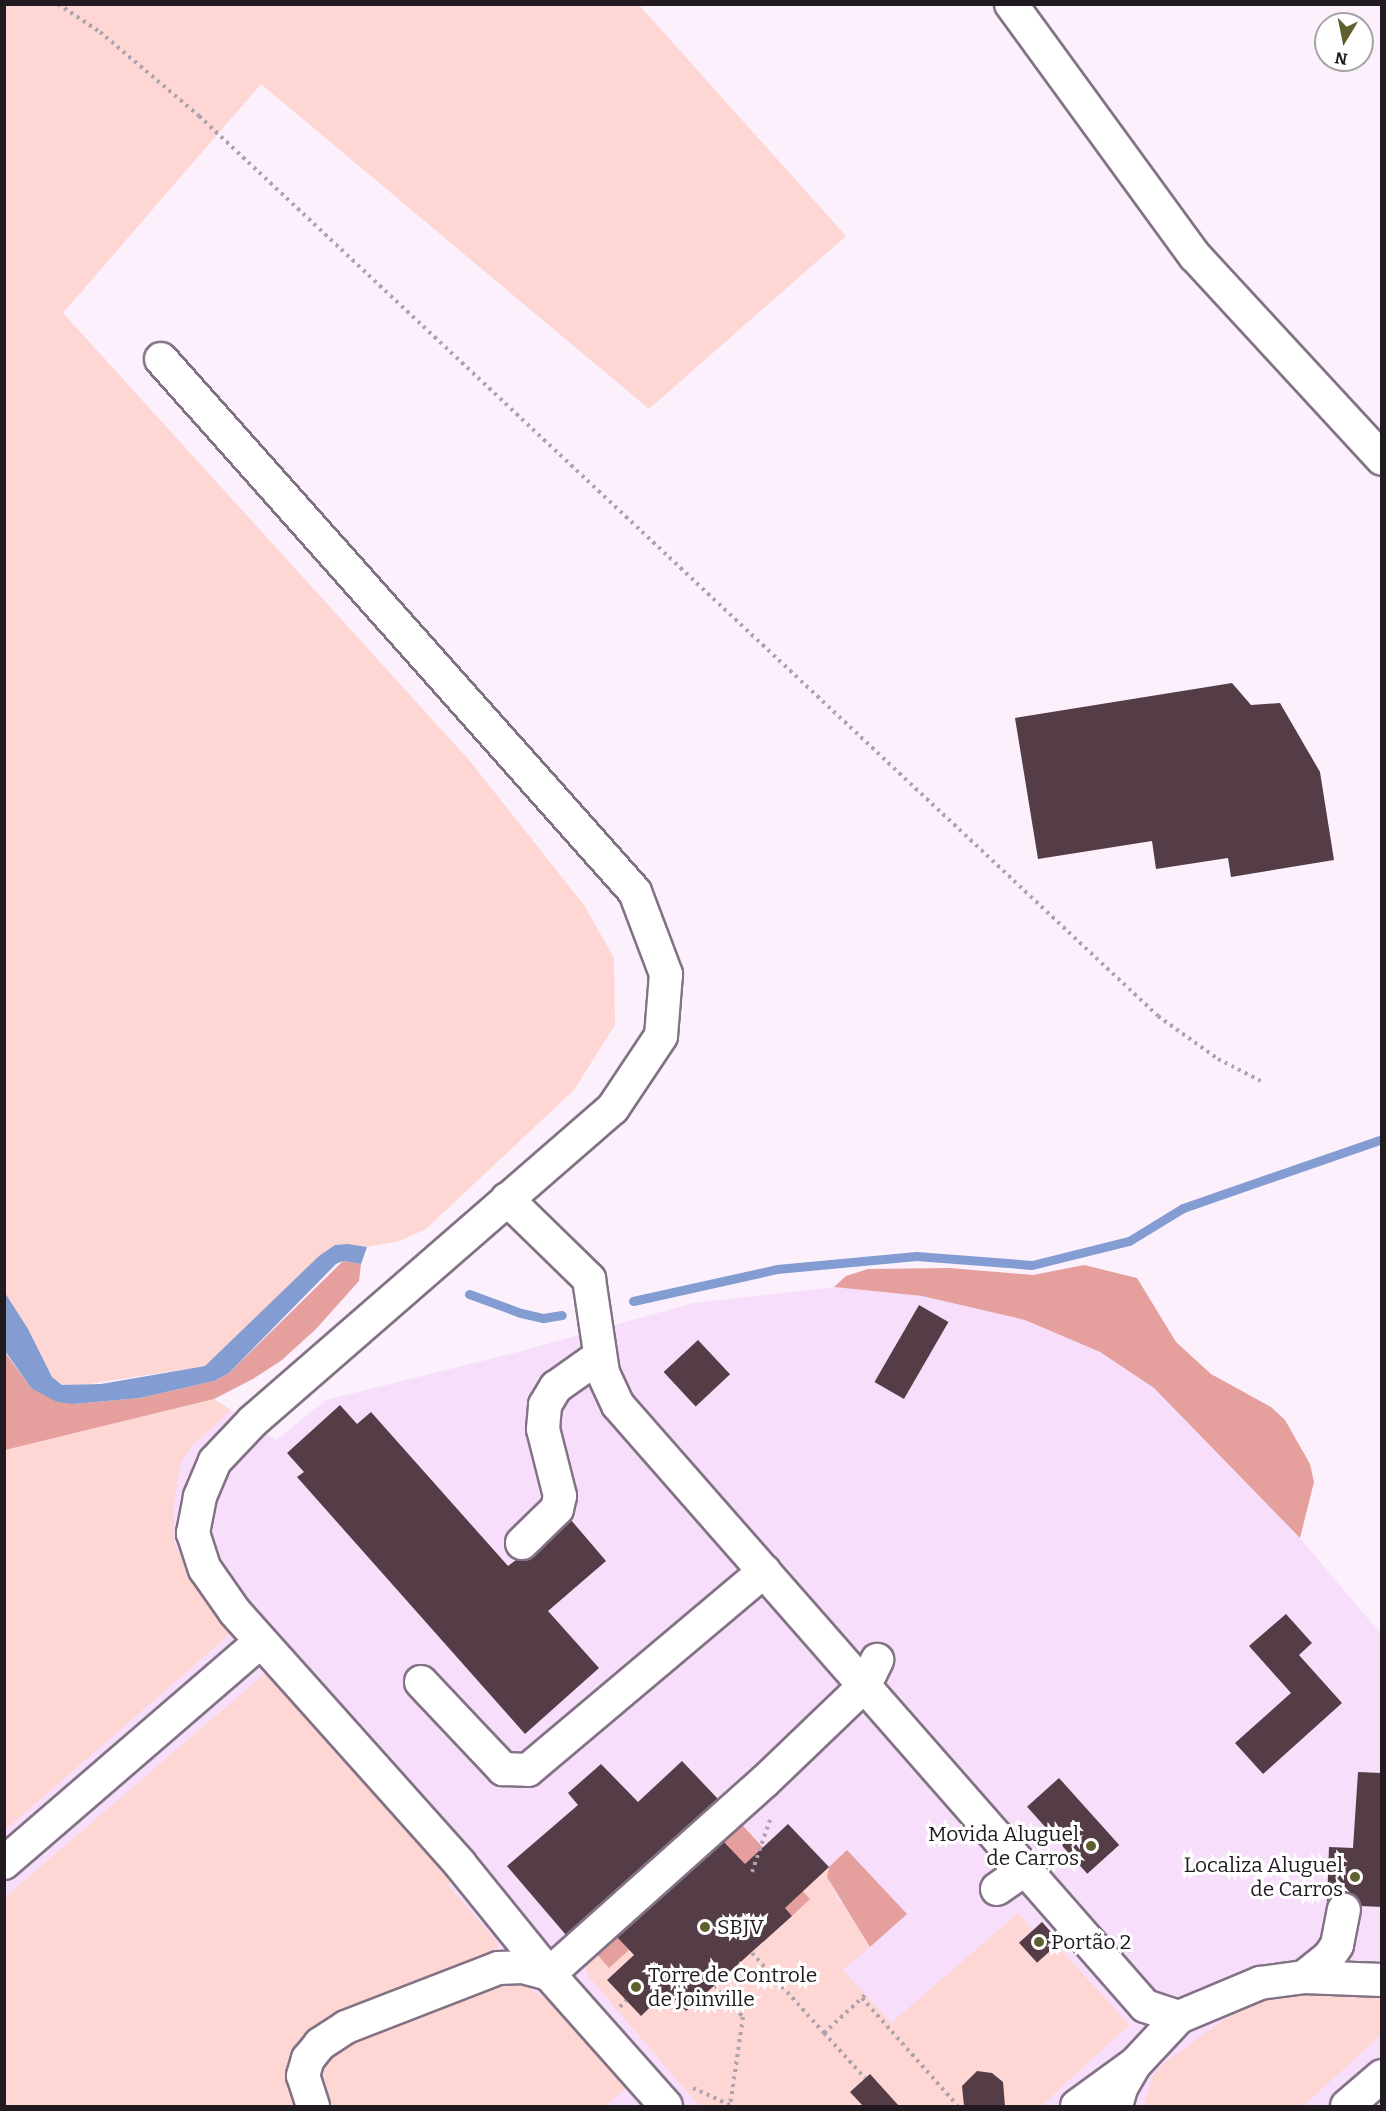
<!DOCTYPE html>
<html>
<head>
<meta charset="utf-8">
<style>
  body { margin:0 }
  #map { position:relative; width:1386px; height:2111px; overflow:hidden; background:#fcf0fd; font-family:Bitter,serif }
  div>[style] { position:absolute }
  .built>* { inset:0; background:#f7defa }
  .green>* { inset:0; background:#fed7d5 }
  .forest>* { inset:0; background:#e5a09d }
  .water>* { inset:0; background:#839dd2 }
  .stream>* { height:9px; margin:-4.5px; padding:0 4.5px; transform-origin:4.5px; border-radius:4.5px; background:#839dd2 }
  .building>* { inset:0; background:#543d47; transform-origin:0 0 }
  .path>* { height:4px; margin-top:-2px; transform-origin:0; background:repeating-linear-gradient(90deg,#ada3ae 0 3px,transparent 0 7.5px) }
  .roads { filter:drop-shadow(2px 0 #837285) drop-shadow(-2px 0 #837285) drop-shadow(0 2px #837285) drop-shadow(0 -2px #837285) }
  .minor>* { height:32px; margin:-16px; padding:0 16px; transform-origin:16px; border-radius:16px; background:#fff }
  .dots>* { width:16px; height:16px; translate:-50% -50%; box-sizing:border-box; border:3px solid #fff; border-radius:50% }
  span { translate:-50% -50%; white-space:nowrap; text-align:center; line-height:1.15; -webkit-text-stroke:6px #fff; paint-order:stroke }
  .poi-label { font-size:21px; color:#211a21 }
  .right { translate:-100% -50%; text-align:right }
  .left { translate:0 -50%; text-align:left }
  .frame { position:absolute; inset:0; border:6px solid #211a21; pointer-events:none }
  .north { position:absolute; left:1314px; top:12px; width:60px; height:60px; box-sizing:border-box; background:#fff; border:2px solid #a6a3a6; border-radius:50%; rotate:190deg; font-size:16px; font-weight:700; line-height:24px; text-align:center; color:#211a21 }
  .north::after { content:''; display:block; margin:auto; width:21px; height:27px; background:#5f602e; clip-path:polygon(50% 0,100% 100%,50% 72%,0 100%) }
</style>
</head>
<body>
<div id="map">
  <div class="built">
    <div style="clip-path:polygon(834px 1287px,922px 1296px,1025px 1320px,1099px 1352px,1154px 1388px,1300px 1538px,1381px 1634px,1381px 2106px,5px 2106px,4px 1450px,214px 1399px,276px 1440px,326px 1400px,518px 1352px,693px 1303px)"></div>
  </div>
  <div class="green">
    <div style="clip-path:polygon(4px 5px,639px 5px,846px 236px,649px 409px,261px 84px,63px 313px,469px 760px,584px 905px,614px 958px,615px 1025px,574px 1090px,426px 1229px,399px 1241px,367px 1247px,335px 1245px,205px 1366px,70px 1387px,55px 1382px,4px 1293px)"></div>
    <div style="clip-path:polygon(214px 1399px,231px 1410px,192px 1446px,181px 1461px,174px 1503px,174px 1542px,191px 1577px,231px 1633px,5px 1830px,5px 1450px)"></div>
    <div style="clip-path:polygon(269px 1670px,457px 1876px,448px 1885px,498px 1943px,498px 1957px,290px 2075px,292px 2095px,298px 2106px,5px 2106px,4px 1898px)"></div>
    <div style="clip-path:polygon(829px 1867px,827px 1877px,838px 1899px,854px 1917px,870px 1947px,843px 1970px,891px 2023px,1018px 1913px,1032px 1930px,1018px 1942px,1035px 1962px,1057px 1945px,1129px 2025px,1041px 2106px,699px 2106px,589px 1977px,583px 1962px,589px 1945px,609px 1968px,629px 1950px,686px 2011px,810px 1899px,803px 1891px)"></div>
    <div style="clip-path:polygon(497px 1980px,518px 1981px,553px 2004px,630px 2084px,606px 2106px,330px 2106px,325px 2102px,318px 2087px,321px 2062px,328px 2052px)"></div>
    <div style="clip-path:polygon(1327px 1992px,1381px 1995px,1381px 2035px,1303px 2106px,1143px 2106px,1153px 2075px,1164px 2063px,1225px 2019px,1257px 2002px)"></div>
  </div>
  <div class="forest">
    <div style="clip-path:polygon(343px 1261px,361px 1264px,359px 1281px,316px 1329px,282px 1360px,253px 1379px,214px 1399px,5px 1450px,4px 1351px,31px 1388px,73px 1404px,140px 1398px,214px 1381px,229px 1373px)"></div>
    <div style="clip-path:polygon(1084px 1265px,1137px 1278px,1176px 1342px,1211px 1374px,1271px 1407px,1285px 1420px,1310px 1464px,1314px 1482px,1300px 1538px,1154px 1388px,1100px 1352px,1025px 1320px,922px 1296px,834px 1287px,846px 1276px,868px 1269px,949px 1268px,1033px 1275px)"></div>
    <div style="clip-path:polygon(733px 1815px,810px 1899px,792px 1916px,725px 1843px,619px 1938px,629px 1950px,609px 1968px,589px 1945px)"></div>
    <div style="clip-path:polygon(847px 1850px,907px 1914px,870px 1947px,827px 1877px,829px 1867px)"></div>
  </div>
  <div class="water">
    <div style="clip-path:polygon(348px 1244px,367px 1247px,361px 1264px,343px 1261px,336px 1264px,229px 1373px,214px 1381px,140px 1398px,73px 1404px,57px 1402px,31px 1388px,5px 1351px,5px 1293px,28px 1329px,52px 1377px,62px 1385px,101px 1384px,205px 1366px,319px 1256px,335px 1245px)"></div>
  </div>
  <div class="stream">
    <div style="left:469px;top:1294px;width:55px;rotate:20.1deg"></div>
    <div style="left:521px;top:1313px;width:23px;rotate:13deg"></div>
    <div style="left:543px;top:1318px;width:19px;rotate:-9deg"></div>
    <div style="left:633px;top:1301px;width:148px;rotate:-12.5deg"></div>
    <div style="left:777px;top:1269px;width:140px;rotate:-5.3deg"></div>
    <div style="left:916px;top:1256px;width:116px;rotate:4.4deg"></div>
    <div style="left:1032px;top:1265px;width:100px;rotate:-13.9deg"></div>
    <div style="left:1129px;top:1241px;width:63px;rotate:-31.4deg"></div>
    <div style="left:1183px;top:1208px;width:211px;rotate:-19.1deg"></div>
  </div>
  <div class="building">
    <div style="clip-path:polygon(1232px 683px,1251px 705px,1280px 703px,1320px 772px,1334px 860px,1231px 877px,1228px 858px,1156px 869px,1152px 841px,1038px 859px,1015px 718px)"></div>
    <div style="left:919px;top:1305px;width:34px;height:89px;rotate:30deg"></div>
    <div style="left:698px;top:1340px;width:47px;height:47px;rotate:47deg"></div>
    <div style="clip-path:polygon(340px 1405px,357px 1424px,371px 1412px,508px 1566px,516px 1560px,534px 1556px,571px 1520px,606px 1561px,548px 1611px,599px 1668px,525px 1734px,297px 1477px,304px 1472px,287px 1453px)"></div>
    <div style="clip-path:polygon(1286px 1614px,1312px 1643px,1299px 1655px,1342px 1703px,1263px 1774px,1235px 1743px,1291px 1693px,1249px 1646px)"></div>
    <div style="clip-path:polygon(682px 1761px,718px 1799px,566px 1935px,507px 1866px,578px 1805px,568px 1793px,601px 1764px,638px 1802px)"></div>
    <div style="clip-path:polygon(1358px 1772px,1382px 1773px,1382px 1907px,1361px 1906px,1356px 1897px,1347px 1892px,1338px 1893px,1327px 1904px,1329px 1847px,1353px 1848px)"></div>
    <div style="left:1059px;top:1778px;width:90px;height:43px;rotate:48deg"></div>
    <div style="clip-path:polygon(788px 1824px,829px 1867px,785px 1908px,792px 1916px,686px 2011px,667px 1991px,641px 2016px,607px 1980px,634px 1955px,617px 1937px,724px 1842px,745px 1864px)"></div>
    <div style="left:1042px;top:1922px;width:27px;height:31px;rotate:48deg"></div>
    <div style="clip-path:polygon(977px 2071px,992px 2073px,1003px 2082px,1005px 2106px,964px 2106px,962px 2086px)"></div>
    <div style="clip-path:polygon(870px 2074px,899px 2106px,863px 2106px,850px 2092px)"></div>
  </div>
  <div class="path">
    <div style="left:58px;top:4px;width:50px;rotate:33.7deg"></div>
    <div style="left:100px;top:32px;width:130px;rotate:40.3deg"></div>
    <div style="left:199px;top:116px;width:1315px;rotate:43.18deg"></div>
    <div style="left:1158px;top:1016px;width:74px;rotate:35.6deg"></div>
    <div style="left:1218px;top:1059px;width:51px;rotate:27.1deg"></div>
    <div style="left:752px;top:1872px;width:55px;rotate:-70.9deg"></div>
    <div style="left:752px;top:1953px;width:108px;rotate:48deg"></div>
    <div style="left:824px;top:2033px;width:56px;rotate:-42.8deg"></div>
    <div style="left:715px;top:1985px;width:43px;rotate:48.8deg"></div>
    <div style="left:743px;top:2017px;width:90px;rotate:98.3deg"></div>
    <div style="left:862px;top:1998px;width:144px;rotate:48.4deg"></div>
    <div style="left:620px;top:2007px;width:9px;rotate:-49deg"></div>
    <div style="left:824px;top:2033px;width:61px;rotate:47.7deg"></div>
    <div style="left:693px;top:2088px;width:41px;rotate:24.7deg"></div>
  </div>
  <div class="roads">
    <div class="minor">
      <div style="left:1011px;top:4px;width:312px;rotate:53.9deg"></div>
      <div style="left:1195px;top:256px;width:276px;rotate:47.3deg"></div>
      <div style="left:161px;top:359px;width:713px;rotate:48.35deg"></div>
      <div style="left:635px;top:892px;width:88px;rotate:69.3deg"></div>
      <div style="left:666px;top:974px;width:62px;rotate:94.6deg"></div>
      <div style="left:661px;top:1036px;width:87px;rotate:123.7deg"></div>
      <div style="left:613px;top:1108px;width:478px;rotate:139deg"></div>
      <div style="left:252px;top:1422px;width:54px;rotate:133.5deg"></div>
      <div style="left:215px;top:1461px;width:39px;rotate:113deg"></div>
      <div style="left:200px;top:1497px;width:37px;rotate:101deg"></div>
      <div style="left:193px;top:1533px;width:38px;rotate:72deg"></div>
      <div style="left:205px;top:1569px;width:52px;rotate:55.1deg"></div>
      <div style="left:235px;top:1612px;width:338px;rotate:48.2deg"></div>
      <div style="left:460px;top:1864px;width:141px;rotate:51deg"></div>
      <div style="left:549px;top:1974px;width:176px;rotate:48.4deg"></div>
      <div style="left:507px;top:1199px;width:115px;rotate:44.3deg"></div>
      <div style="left:589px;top:1279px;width:95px;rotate:81.5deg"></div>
      <div style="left:603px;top:1373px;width:35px;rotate:65deg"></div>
      <div style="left:618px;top:1405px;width:799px;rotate:48.75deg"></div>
      <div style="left:1145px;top:2006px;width:36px;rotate:18deg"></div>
      <div style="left:522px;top:1543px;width:49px;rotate:-44.2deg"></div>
      <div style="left:557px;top:1509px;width:13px;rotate:-77deg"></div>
      <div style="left:560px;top:1496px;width:69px;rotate:-104.2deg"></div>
      <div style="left:543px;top:1429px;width:24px;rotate:-85deg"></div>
      <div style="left:545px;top:1405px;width:21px;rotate:-59deg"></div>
      <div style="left:556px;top:1387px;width:54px;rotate:-35.2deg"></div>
      <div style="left:421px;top:1682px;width:120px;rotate:46.7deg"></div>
      <div style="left:503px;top:1769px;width:25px;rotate:2deg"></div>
      <div style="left:528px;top:1770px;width:309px;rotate:-40.1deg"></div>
      <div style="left:4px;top:1863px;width:338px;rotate:-40.8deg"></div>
      <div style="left:997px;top:1889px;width:33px;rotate:-35deg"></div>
      <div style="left:549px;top:1974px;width:290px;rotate:-41.8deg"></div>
      <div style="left:765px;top:1781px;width:139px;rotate:-43.8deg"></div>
      <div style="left:865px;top:1685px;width:28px;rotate:-64deg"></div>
      <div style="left:1304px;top:1977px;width:32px;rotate:-39deg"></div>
      <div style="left:1329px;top:1957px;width:14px;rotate:-56deg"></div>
      <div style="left:1337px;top:1945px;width:36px;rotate:-79deg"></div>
      <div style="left:313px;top:2106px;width:32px;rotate:-108deg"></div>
      <div style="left:303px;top:2076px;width:18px;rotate:-74deg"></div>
      <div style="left:308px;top:2059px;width:19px;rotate:-51deg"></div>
      <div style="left:320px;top:2044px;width:31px;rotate:-33deg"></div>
      <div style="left:346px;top:2027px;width:163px;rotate:-21.2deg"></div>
      <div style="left:498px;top:1968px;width:25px;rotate:-2deg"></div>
      <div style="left:523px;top:1967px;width:27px;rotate:15deg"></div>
      <div style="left:1077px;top:2106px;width:68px;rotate:-36deg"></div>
      <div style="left:1116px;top:2106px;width:19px;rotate:-74deg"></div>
      <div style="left:1121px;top:2088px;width:28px;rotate:-60deg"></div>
      <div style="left:1135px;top:2064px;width:64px;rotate:-46.9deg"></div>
      <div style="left:1179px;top:2017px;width:88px;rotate:-22.8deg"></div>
      <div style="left:1260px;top:1983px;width:44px;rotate:-7.8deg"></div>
      <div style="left:1304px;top:1977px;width:78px;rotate:2.2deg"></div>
      <div style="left:1347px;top:2106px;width:46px;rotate:-40.6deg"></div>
    </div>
  </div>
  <div class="dots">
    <div style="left:1091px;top:1846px;background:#5f602e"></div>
    <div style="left:1355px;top:1877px;background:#5f602e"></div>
    <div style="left:705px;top:1927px;background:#5f602e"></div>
    <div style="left:1039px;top:1942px;background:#5f602e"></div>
    <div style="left:636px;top:1987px;background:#5f602e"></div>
  </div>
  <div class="poi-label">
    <span class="right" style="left:1079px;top:1846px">Movida Aluguel<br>de Carros</span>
    <span class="right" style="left:1343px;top:1877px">Localiza Aluguel<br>de Carros</span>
    <span class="left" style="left:717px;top:1927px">SBJV</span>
    <span class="left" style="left:1051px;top:1942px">Portão 2</span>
    <span class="left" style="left:648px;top:1987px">Torre de Controle<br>de Joinville</span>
  </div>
  <div class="frame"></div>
  <div class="north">N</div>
</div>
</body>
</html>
